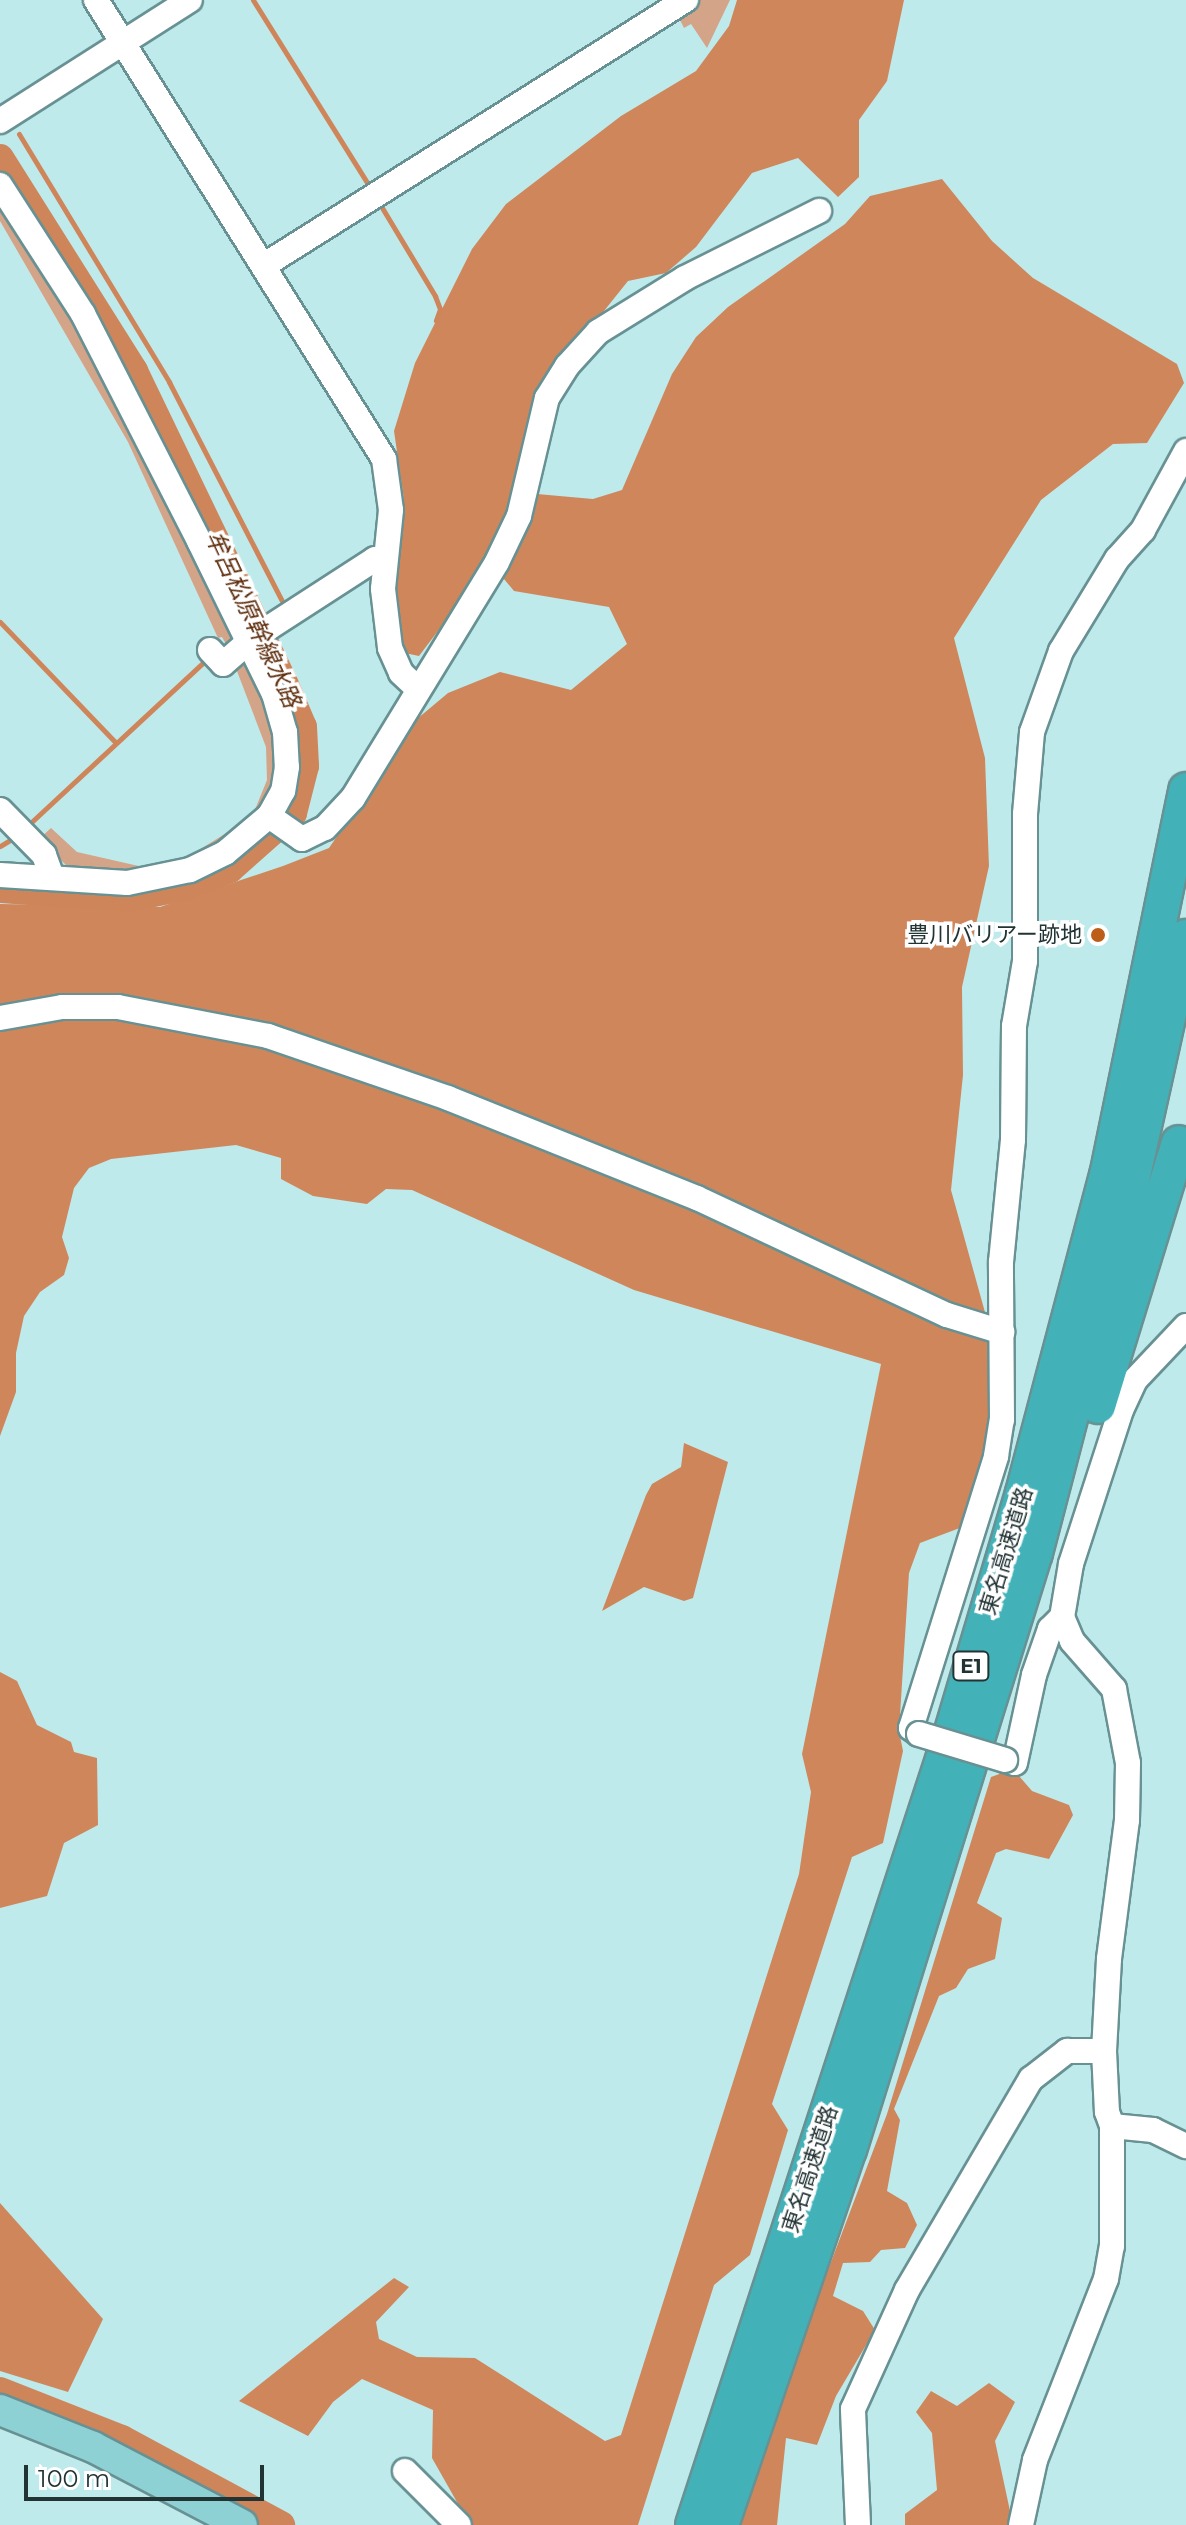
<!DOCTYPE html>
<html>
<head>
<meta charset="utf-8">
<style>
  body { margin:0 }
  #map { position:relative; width:1186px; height:2525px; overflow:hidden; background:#beeaec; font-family:Montserrat,"Noto Sans JP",sans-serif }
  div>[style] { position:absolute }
  .green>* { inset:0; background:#d4a489 }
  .forest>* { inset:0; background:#d0865b }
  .water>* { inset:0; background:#cf855a }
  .stream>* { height:5px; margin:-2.5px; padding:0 2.5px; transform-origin:2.5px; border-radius:2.5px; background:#cf855a }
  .river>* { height:28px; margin:-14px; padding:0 14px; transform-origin:14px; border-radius:14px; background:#cf855a }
  .roads { filter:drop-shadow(2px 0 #689193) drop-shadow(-2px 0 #689193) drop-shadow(0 2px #689193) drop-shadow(0 -2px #689193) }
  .minor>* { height:24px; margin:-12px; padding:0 12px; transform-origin:12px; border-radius:12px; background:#fff }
  .major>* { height:30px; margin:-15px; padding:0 15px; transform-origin:15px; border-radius:15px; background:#8ed1d4 }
  .highway>* { height:34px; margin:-17px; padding:0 17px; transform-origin:17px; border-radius:17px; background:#42b2b8 }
  .bridges { filter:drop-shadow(2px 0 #689193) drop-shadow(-2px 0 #689193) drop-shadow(0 2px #689193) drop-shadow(0 -2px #689193) }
  .minor-bridge>* { height:24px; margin:-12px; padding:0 12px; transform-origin:12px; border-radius:12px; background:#fff }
  .dots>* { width:22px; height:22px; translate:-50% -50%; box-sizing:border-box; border:4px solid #fff; border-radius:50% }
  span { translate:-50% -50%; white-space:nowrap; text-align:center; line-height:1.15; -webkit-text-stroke:7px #fff; paint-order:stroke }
  .shield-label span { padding:2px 6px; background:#fff; border:2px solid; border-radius:6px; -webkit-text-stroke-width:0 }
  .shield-label { font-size:20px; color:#223334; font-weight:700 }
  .poi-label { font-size:22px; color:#223334 }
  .right { translate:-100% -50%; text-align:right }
  .street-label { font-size:22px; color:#223334 }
  .water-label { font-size:24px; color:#5f2e0e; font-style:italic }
  .scale { position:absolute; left:24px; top:2465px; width:240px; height:36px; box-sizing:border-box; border:4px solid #223334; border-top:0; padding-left:10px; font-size:24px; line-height:28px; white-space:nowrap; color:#223334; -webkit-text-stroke:6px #fff; paint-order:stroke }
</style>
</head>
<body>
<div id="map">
  <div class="green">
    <div style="clip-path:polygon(694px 0,730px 0,707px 48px,691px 24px,684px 28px,680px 20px,686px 16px,681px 8px)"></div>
    <div style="clip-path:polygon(0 195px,72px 311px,189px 535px,232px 636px,227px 646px,222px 637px,218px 638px,128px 442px,0 221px)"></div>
    <div style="clip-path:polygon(246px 653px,277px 735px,275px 797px,227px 844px,142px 875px,84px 873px,66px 865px,39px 839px,51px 828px,77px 852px,143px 867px,186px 858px,252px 817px,267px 780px,266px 747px,235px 666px)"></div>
  </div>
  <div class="forest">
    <div style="clip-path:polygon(737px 0,904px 0,887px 81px,859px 120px,859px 177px,838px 197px,798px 158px,752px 173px,696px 247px,666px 273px,628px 281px,551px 377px,515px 502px,491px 561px,419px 656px,400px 652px,393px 561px,404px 500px,394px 431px,415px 363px,472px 249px,506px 204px,621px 116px,696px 71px,729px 26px)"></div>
    <div style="clip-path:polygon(942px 179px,992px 241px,1033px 278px,1177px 364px,1184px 383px,1147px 443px,1113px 444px,1041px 500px,954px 638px,985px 758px,989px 866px,962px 987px,963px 1075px,951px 1190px,998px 1359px,995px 1431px,973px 1523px,920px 1543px,909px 1573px,899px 1731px,903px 1751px,883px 1843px,852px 1857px,772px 2104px,788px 2130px,750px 2255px,714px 2285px,638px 2525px,470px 2525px,432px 2458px,433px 2410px,362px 2379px,333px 2402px,308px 2436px,239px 2401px,394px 2278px,409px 2287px,376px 2322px,379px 2339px,417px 2357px,475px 2358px,605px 2441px,621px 2435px,799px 1874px,811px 1792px,802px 1754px,881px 1364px,634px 1290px,412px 1190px,386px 1189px,367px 1204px,313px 1196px,281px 1179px,281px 1158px,236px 1145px,111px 1159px,89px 1168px,74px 1188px,62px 1237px,69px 1258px,64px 1275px,40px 1292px,24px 1316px,16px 1353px,16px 1392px,0 1436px,0 904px,160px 907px,283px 866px,329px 848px,417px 719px,448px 693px,500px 672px,571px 690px,627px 644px,609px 607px,514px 591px,499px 573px,537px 494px,593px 499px,622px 490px,672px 374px,696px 337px,728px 307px,845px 224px,870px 196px)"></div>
    <div style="clip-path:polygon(0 1672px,17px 1681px,37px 1725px,71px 1742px,74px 1752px,97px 1758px,98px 1825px,64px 1843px,47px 1896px,0 1908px)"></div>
    <div style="clip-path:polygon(1005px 1772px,1019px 1776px,1032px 1791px,1069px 1805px,1073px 1815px,1049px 1859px,1006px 1849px,996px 1853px,977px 1903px,1002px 1918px,995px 1959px,968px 1969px,956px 1988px,939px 1996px,894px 2109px,900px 2120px,887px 2191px,907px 2203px,917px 2225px,905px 2248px,881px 2250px,870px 2262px,843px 2263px,833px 2296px,863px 2311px,875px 2330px,836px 2396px,817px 2445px,786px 2438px,777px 2525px,739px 2525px,777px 2405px,887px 2114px,991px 1777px)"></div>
    <div style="clip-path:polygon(0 2203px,103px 2319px,68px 2392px,0 2371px)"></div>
    <div style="clip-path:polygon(989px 2383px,1015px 2402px,995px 2441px,1013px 2525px,905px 2525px,905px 2514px,937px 2490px,932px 2433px,916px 2412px,931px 2391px,957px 2406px)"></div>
  </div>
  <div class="water">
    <div style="clip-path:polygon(684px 1443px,728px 1462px,693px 1598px,684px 1601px,644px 1587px,602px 1611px,646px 1495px,652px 1484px,681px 1467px)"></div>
  </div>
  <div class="stream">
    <div style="left:253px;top:0;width:223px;rotate:58deg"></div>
    <div style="left:19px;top:134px;width:290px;rotate:58.8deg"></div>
    <div style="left:169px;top:382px;width:246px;rotate:62.7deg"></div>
    <div style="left:378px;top:201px;width:111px;rotate:59deg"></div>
    <div style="left:435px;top:296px;width:14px;rotate:69deg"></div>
    <div style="left:440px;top:309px;width:12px;rotate:110deg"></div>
    <div style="left:0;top:622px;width:166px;rotate:46.2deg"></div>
    <div style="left:25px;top:828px;width:250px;rotate:-42.9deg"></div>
    <div style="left:0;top:846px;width:17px;rotate:-31deg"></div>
  </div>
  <div class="river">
    <div style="left:0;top:158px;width:252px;rotate:57.8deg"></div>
    <div style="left:134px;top:371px;width:341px;rotate:64.3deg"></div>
    <div style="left:282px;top:678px;width:53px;rotate:66.8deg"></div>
    <div style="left:303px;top:727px;width:39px;rotate:87deg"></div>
    <div style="left:305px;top:766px;width:49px;rotate:104.3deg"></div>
    <div style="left:293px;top:813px;width:84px;rotate:138.4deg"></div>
    <div style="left:230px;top:869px;width:49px;rotate:158.6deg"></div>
    <div style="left:184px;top:887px;width:57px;rotate:168.9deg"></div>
    <div style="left:128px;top:898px;width:128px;rotate:-176deg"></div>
    <div style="left:0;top:2391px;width:131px;rotate:21.5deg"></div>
    <div style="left:122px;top:2439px;width:181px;rotate:28.4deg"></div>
  </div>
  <div class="roads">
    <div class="minor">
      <div style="left:96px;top:0;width:542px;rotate:57.89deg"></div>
      <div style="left:384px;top:459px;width:51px;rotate:82.2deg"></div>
      <div style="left:391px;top:510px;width:79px;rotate:95.8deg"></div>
      <div style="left:383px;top:589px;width:59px;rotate:83.2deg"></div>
      <div style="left:390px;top:648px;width:27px;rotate:66deg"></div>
      <div style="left:401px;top:673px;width:22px;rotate:43deg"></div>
      <div style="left:0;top:121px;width:225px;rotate:-32.5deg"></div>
      <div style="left:0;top:185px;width:153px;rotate:57.2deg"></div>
      <div style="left:83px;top:314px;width:255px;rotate:62.9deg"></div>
      <div style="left:199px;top:541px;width:170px;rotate:63.9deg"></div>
      <div style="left:274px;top:694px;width:40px;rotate:74deg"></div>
      <div style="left:285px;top:732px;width:35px;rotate:87deg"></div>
      <div style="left:287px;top:767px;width:24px;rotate:99deg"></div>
      <div style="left:283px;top:791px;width:29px;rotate:119deg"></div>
      <div style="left:269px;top:816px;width:57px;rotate:139.9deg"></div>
      <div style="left:225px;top:853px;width:39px;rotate:154deg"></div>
      <div style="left:190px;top:870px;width:64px;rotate:168.3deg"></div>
      <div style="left:127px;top:883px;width:127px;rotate:-176.4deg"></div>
      <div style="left:263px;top:266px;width:500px;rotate:-32.2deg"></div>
      <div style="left:210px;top:650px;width:19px;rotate:47deg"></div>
      <div style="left:223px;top:664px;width:40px;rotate:-41deg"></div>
      <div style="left:253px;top:638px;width:145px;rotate:-32.9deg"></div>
      <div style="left:375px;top:559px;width:10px"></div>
      <div style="left:0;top:810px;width:63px;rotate:45.6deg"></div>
      <div style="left:44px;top:855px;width:23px;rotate:70deg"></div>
      <div style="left:269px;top:816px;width:40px;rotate:34.9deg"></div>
      <div style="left:302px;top:839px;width:25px;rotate:-26deg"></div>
      <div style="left:325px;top:828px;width:41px;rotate:-47deg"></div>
      <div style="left:353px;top:798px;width:276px;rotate:-58.6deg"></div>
      <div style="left:497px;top:562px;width:51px;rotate:-64.4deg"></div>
      <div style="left:519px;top:516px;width:121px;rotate:-76.7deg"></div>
      <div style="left:547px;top:398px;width:38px;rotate:-58deg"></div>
      <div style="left:567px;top:366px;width:46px;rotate:-47.6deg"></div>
      <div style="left:598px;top:332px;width:102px;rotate:-31.8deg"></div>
      <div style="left:685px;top:278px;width:150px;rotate:-26.6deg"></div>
      <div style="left:0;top:1018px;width:63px;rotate:-10.1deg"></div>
      <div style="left:62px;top:1007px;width:56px"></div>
      <div style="left:118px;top:1007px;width:153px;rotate:10.9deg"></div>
      <div style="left:268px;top:1036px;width:190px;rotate:19deg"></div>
      <div style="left:448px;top:1098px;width:268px;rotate:21.9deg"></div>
      <div style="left:697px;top:1198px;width:276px;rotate:25.1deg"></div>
      <div style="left:947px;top:1315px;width:58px;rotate:17.2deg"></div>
      <div style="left:1186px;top:1326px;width:74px;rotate:133.4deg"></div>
      <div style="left:1135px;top:1380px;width:33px;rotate:115deg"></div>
      <div style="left:1121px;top:1410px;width:162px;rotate:108deg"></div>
      <div style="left:1071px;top:1564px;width:54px;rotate:99.6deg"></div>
      <div style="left:1062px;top:1617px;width:26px;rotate:67deg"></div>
      <div style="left:1072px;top:1641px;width:64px;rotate:48.8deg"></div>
      <div style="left:1114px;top:1689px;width:75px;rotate:79.3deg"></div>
      <div style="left:1128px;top:1763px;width:57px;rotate:91deg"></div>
      <div style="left:1127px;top:1820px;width:140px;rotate:97.4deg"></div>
      <div style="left:1109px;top:1959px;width:92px;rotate:93.1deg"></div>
      <div style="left:1104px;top:2051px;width:61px;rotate:87.2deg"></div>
      <div style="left:1107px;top:2112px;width:15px;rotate:70deg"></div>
      <div style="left:1112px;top:2126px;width:41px;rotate:5.6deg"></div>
      <div style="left:1153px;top:2130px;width:37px;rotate:26deg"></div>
      <div style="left:919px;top:1734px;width:10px;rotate:-143deg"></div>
      <div style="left:911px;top:1728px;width:285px;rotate:-72.6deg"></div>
      <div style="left:996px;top:1456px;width:36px;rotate:-81deg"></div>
      <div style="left:1002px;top:1420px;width:158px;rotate:-90.4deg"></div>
      <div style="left:1001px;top:1262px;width:123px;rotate:-84.4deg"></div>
      <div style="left:1013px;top:1140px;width:114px;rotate:-89.5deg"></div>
      <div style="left:1014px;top:1026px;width:66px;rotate:-80.4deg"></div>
      <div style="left:1025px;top:961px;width:147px;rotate:-90deg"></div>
      <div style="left:1025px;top:814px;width:82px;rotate:-85.1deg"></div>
      <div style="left:1032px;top:732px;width:86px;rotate:-70.3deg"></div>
      <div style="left:1061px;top:651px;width:108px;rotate:-58.7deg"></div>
      <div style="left:1117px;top:559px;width:39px;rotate:-48deg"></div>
      <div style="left:1143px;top:530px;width:90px;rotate:-61.4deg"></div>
      <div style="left:1005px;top:1760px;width:10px;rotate:17deg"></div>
      <div style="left:1015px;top:1763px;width:90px;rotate:-77.8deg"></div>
      <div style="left:1034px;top:1675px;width:49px;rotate:-70.8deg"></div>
      <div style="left:1050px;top:1629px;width:17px;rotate:-45deg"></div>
      <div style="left:405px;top:2471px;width:76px;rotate:45deg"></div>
      <div style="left:858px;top:2525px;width:116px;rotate:-92.5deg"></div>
      <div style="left:853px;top:2409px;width:131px;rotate:-65.6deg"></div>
      <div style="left:907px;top:2290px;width:245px;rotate:-59.6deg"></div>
      <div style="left:1031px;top:2079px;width:46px;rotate:-37.9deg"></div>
      <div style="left:1067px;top:2051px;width:37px"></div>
      <div style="left:1021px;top:2525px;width:66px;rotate:-77.8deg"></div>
      <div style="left:1035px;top:2460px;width:194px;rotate:-68.6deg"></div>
      <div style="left:1106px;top:2279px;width:34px;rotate:-80deg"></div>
      <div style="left:1112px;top:2246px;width:120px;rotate:-90deg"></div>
    </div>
    <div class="major">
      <div style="left:0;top:2410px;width:100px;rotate:21.7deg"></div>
      <div style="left:93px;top:2447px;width:168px;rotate:27.6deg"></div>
    </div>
    <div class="highway">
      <div style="left:1098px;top:1406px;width:275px;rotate:-72.9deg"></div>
      <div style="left:693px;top:2525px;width:825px;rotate:-71.92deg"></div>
      <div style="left:949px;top:1741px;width:259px;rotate:-73.4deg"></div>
      <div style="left:1023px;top:1493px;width:328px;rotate:-75.2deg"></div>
      <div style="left:1107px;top:1176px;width:394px;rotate:-78.4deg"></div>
      <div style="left:721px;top:2525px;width:396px;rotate:-71.2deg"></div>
      <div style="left:849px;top:2150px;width:625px;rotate:-72.7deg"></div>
      <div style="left:1035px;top:1553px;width:385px;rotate:-75.4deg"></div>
      <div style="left:1132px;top:1180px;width:249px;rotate:-77.5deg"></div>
    </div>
  </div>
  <div class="bridges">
    <div class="minor-bridge">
      <div style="left:919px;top:1734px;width:90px;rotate:16.8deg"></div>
    </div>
  </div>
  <div class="dots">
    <div style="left:1098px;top:935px;background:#bd5e18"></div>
  </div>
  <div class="shield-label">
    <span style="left:971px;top:1666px">E1</span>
  </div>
  <div class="poi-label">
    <span class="right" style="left:1082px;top:935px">豊川バリアー跡地</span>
  </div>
  <div class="street-label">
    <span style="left:1006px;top:1551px;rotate:-73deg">東名高速道路</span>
    <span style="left:810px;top:2169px;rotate:-72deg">東名高速道路</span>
  </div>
  <div class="water-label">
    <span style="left:253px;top:619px;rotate:65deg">牟呂松原幹線水路</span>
  </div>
  <div class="scale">100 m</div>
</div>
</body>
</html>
